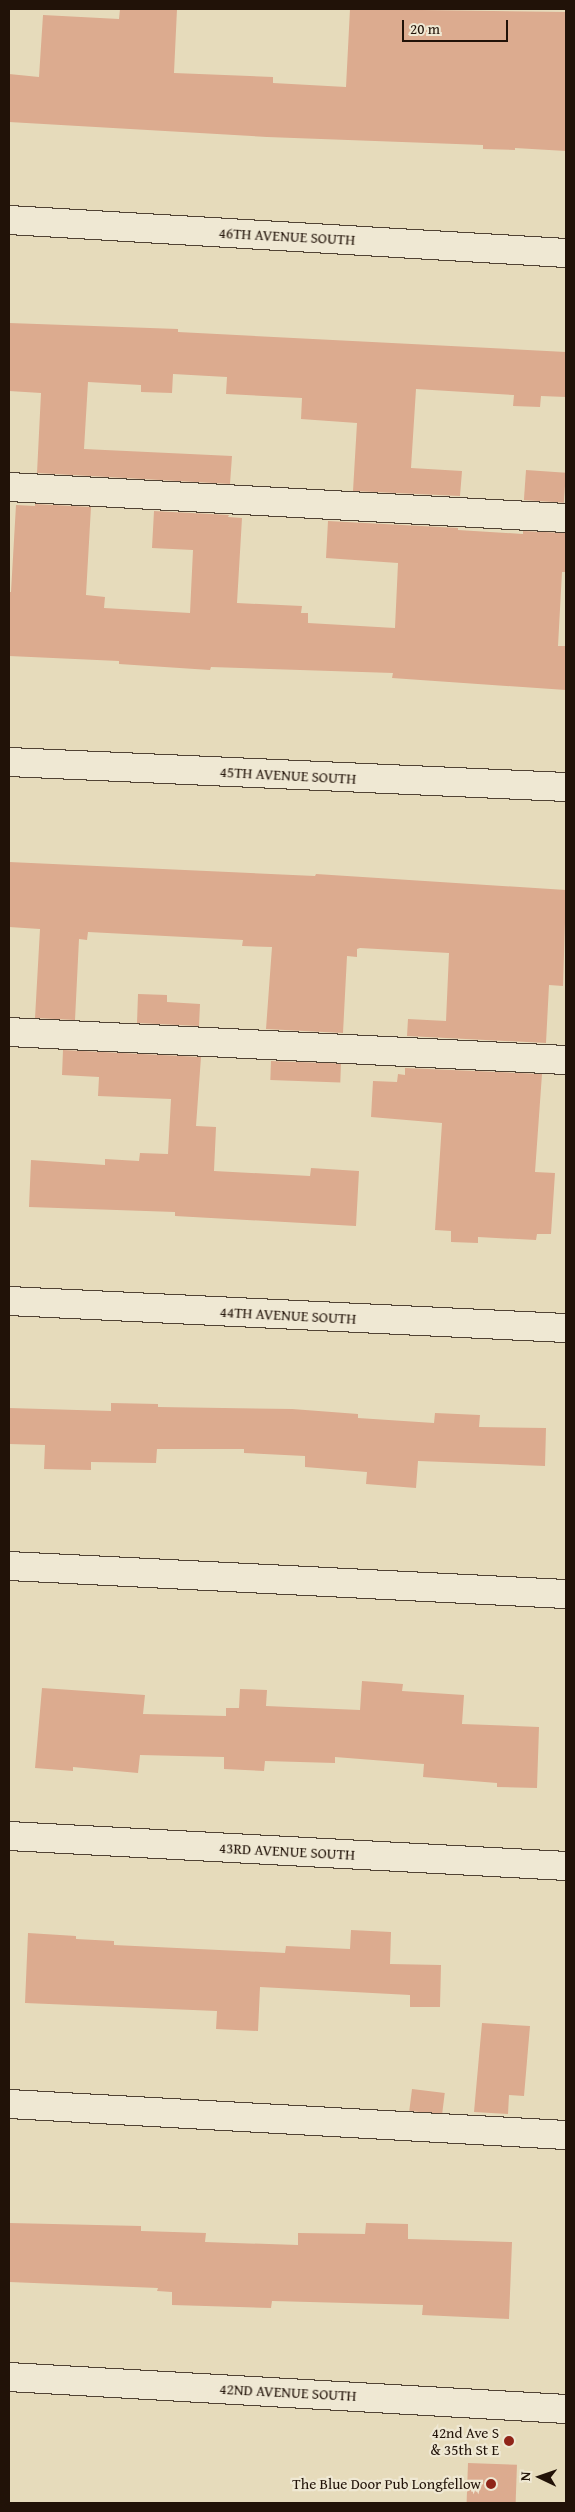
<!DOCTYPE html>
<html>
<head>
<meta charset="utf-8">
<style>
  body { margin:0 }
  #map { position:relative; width:575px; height:2512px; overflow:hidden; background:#e6dbbb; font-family:"Gentium Book Plus",serif }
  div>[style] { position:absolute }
  .building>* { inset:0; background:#dcab8f; transform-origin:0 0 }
  .roads { filter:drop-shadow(1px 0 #524435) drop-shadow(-1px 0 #524435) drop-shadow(0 1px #524435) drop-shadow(0 -1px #524435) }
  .minor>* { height:28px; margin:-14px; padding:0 14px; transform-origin:14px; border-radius:14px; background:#efe8d3 }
  .dots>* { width:14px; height:14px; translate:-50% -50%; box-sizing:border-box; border:2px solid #efe8d3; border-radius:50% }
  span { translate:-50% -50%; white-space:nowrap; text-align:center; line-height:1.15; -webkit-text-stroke:4.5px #efe8d3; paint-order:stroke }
  .street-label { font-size:15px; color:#211208 }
  .poi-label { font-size:15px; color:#211208 }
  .right { translate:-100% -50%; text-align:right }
  .frame { position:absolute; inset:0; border:10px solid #211208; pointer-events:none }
  .north { position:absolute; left:515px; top:2452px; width:50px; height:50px; -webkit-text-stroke:4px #efe8d3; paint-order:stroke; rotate:273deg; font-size:14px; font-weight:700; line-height:20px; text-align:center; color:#211208 }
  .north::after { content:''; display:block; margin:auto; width:18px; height:22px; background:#211208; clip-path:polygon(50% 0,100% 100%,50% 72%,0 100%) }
  .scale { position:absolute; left:402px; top:20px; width:106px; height:22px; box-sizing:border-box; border:2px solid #211208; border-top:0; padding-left:6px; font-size:15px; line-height:18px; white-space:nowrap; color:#211208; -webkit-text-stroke:4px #efe8d3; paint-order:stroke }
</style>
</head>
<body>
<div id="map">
  <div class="building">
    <div style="clip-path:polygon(120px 9px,177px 9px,174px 73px,273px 77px,273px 83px,346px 87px,350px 9px,566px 12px,566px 151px,515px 148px,515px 150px,483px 149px,483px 145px,267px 137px,9px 122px,9px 74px,39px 77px,43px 15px,119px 19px)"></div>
    <div style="clip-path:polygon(9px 323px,178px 329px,178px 332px,566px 352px,566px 397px,541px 396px,540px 407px,513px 406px,514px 395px,416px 389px,411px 468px,462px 471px,460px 496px,353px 491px,357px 423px,301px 419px,302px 398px,226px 394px,227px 377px,173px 374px,172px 393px,141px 392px,141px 385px,88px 382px,84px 449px,232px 456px,230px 484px,37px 473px,41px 393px,9px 391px)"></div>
    <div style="left:526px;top:470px;width:40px;height:30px;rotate:4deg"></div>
    <div style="clip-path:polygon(35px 504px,91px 507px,86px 595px,105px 597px,104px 608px,190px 613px,193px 550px,152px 548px,154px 511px,229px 515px,228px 517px,242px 518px,237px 603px,302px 606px,301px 613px,308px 613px,308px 623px,395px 628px,398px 563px,326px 558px,328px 521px,458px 528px,458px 530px,523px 534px,523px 531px,566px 533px,566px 572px,562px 572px,558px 646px,566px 646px,566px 690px,392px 678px,393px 673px,211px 667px,210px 670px,119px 664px,119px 661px,9px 656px,9px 592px,11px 592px,16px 505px,35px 506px)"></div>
    <div style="clip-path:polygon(9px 862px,315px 876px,316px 874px,566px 890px,563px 986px,549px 985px,546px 1043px,407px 1036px,408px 1019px,446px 1021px,449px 953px,360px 948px,357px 949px,357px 957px,347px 956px,343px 1033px,266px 1029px,272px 947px,242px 946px,243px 940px,88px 932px,87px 940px,79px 939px,75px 1020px,35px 1018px,40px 929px,9px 927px)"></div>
    <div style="clip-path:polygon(138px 994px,167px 995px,167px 1002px,200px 1004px,199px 1026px,137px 1023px)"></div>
    <div style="clip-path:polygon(63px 1050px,201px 1057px,196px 1126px,216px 1127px,214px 1171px,310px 1176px,311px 1168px,359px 1171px,356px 1226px,175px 1216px,175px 1212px,29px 1207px,31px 1160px,105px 1165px,105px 1159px,139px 1161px,140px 1153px,168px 1154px,171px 1099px,98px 1096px,99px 1077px,62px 1075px)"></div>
    <div style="left:271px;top:1061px;width:70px;height:19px;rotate:2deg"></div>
    <div style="clip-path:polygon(405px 1068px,542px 1074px,535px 1172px,555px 1173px,551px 1234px,537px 1234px,536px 1240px,478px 1237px,478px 1243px,451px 1242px,451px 1231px,435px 1230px,442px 1123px,371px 1117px,373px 1081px,397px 1082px,398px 1074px,405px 1075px)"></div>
    <div style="clip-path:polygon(111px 1403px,158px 1404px,158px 1407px,292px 1409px,358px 1414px,358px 1418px,434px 1423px,435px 1413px,480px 1415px,479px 1427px,546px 1428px,545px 1466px,418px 1461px,416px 1488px,366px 1484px,367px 1472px,305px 1467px,305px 1456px,244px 1453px,244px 1449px,157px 1449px,156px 1463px,91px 1462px,91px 1470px,44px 1469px,45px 1445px,9px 1444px,9px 1408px,111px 1411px)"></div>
    <div style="clip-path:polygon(362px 1681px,403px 1684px,402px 1691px,464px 1695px,462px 1724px,539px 1727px,537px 1788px,497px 1787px,497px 1783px,423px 1777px,424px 1764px,335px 1757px,335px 1763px,265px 1761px,264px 1771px,224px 1769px,224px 1757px,140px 1755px,138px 1773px,73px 1767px,73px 1771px,35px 1768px,42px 1688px,145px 1695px,143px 1714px,226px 1716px,226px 1708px,239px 1708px,240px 1689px,267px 1690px,266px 1706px,360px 1710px)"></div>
    <div style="clip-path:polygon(351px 1930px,391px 1932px,390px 1964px,441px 1965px,440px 2007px,410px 2007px,410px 1995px,260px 1987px,258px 2031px,216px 2029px,217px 2011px,25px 2003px,28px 1933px,76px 1936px,76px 1939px,114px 1941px,114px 1945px,285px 1953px,286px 1946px,350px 1949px)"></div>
    <div style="clip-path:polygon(482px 2023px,530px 2026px,524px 2096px,509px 2095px,508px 2114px,474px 2112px)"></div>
    <div style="left:412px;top:2089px;width:33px;height:22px;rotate:7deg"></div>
    <div style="clip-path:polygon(9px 2223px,141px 2226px,141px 2231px,206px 2233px,205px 2242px,298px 2245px,298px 2233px,365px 2234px,366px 2223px,408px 2224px,408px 2239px,512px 2242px,509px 2319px,422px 2315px,423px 2305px,272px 2301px,271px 2308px,172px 2305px,172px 2292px,157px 2291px,158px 2288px,9px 2282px)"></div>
    <div style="left:468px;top:2463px;width:49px;height:40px;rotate:2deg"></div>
  </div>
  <div class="roads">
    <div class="minor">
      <div style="left:9px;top:220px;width:558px;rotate:3.39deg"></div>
      <div style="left:9px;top:487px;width:558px;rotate:3.19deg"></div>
      <div style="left:9px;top:762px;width:558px;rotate:2.57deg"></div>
      <div style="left:9px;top:1032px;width:558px;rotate:2.88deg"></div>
      <div style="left:9px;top:1301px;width:558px;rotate:2.78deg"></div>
      <div style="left:9px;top:1566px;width:558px;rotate:2.88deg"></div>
      <div style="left:9px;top:1836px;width:558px;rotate:3.08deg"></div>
      <div style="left:9px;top:2104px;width:558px;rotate:3.19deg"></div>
      <div style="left:9px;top:2377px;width:558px;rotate:3.29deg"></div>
    </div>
  </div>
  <div class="dots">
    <div style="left:509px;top:2441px;background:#8f2418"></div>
    <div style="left:491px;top:2484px;background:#8f2418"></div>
  </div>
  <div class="street-label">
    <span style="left:287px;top:236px;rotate:3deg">46TH AVENUE SOUTH</span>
    <span style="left:288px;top:775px;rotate:3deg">45TH AVENUE SOUTH</span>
    <span style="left:288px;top:1315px;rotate:3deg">44TH AVENUE SOUTH</span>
    <span style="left:287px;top:1851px;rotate:3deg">43RD AVENUE SOUTH</span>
    <span style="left:288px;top:2392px;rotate:3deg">42ND AVENUE SOUTH</span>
  </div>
  <div class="poi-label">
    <span class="right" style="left:499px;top:2441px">42nd Ave S<br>&amp; 35th St E</span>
    <span class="right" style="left:481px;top:2484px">The Blue Door Pub Longfellow</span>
  </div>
  <div class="frame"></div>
  <div class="north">N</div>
  <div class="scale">20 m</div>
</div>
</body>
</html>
